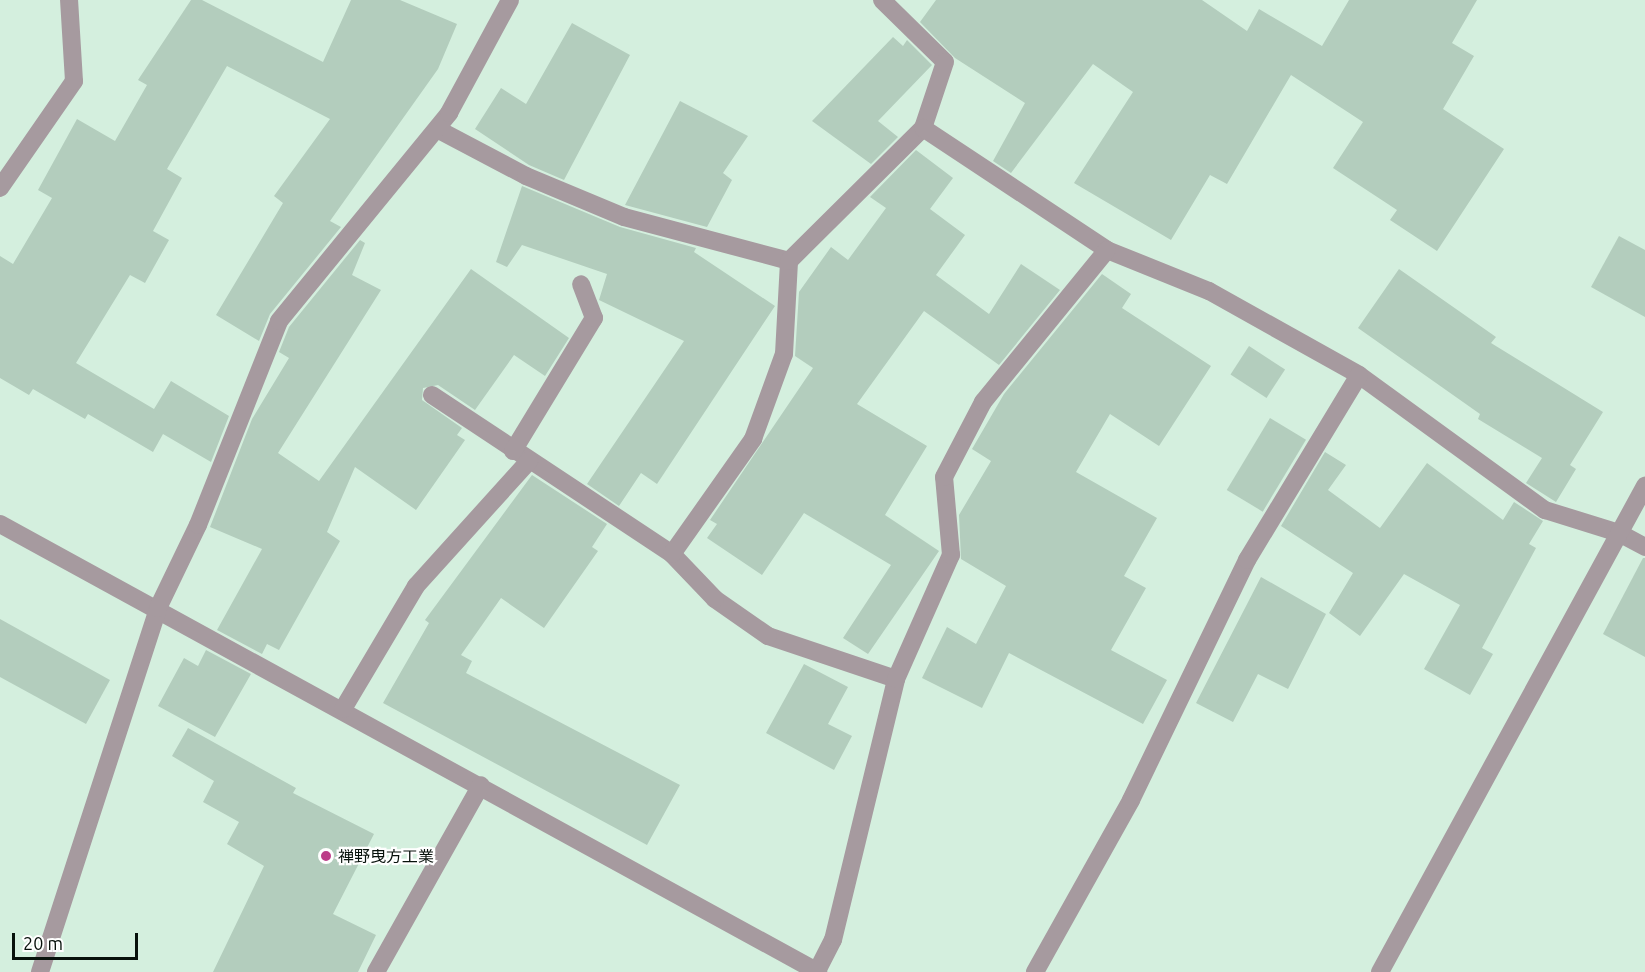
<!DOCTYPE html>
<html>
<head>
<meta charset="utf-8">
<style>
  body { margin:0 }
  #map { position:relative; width:1645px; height:972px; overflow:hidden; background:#d4efde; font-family:Ubuntu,"Noto Sans JP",sans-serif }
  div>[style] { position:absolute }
  .building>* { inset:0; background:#b3cdbd; transform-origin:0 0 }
  .minor>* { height:18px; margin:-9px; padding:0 9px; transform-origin:9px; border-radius:9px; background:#a69a9f }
  .dots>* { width:16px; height:16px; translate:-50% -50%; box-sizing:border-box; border:3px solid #fff; border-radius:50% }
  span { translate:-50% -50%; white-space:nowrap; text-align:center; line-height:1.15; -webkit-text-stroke:4.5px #fff; paint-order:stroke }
  .poi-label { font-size:16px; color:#07110b }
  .left { translate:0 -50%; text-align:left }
  .scale { position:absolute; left:12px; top:933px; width:126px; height:27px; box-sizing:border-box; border:3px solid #07110b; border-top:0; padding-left:8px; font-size:18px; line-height:21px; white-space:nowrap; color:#07110b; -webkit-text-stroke:4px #fff; paint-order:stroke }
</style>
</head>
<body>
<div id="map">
  <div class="building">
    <div style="clip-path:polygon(191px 0,202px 0,323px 62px,351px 0,400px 0,457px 24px,438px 69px,330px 221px,341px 227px,270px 314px,259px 341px,216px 315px,283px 203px,274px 196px,330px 119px,227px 66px,167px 169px,182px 178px,153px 231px,169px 240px,145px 283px,130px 275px,76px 363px,154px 409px,171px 381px,229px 416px,211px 462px,163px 434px,153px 452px,88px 414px,85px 419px,33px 389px,29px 395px,0 378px,0 256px,13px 264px,52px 198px,38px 190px,77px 119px,115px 141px,147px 85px,138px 80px)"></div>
    <div style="clip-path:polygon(936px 0,1202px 0,1247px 31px,1259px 9px,1322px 46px,1349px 0,1477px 0,1452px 43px,1474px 56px,1443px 109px,1504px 149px,1437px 251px,1390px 220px,1397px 210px,1333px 168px,1363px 122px,1291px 75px,1227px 184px,1210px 175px,1171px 240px,1074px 183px,1133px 92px,1093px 64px,1011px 173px,993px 161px,1025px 103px,955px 58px,920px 22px)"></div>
    <div style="clip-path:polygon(572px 23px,630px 55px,564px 180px,529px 165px,475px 129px,501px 88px,526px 104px)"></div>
    <div style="clip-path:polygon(893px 37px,903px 46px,907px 40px,932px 65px,878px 121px,898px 137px,871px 164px,812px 121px)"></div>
    <div style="clip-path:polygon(680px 101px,748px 136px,723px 173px,732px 180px,707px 227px,625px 205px)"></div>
    <div style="clip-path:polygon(916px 150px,953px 178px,930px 209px,965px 235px,936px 275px,989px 314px,1021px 264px,1060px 290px,999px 365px,924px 311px,857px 404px,927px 446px,885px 515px,939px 551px,868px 654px,843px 638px,891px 565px,804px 513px,762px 575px,707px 538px,717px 524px,710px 520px,813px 368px,795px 356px,799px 292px,831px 247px,848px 260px,886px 208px,870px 197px)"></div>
    <div style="clip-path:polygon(522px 186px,620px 227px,696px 248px,694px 252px,775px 306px,657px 484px,641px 473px,619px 506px,587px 484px,684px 341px,599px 300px,607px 274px,522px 245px,507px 267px,496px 262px)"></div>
    <div style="clip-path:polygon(1619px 236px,1645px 250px,1645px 317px,1591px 287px)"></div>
    <div style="clip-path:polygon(360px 240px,365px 243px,352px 275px,381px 290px,278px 453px,319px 481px,471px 269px,569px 338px,545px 376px,514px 355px,475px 410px,438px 385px,423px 388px,422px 400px,462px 428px,457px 435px,465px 440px,416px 510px,355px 467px,327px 532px,340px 541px,279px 650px,267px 644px,262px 654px,217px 630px,262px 549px,210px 527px,252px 419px,289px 358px,279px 352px,289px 327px)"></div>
    <div style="clip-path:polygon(1399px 269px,1496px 337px,1491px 343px,1603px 412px,1570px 465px,1576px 469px,1556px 502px,1526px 483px,1542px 458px,1478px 419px,1480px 414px,1358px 328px)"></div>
    <div style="clip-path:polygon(1102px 274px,1131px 294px,1122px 308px,1211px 366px,1159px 446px,1110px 414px,1076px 472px,1157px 518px,1124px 576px,1146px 588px,1111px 650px,1167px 680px,1143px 724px,1009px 653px,982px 708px,922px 678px,947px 627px,976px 644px,1006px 586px,961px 559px,959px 515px,991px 461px,972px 449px,1004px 394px)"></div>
    <div style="left:1249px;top:346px;width:43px;height:34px;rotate:33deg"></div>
    <div style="left:1270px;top:418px;width:42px;height:84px;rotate:31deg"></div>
    <div style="clip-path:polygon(1325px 452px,1346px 465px,1328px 490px,1380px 528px,1427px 463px,1503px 520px,1514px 502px,1543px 521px,1529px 544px,1536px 548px,1482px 648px,1493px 654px,1470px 695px,1424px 669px,1460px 605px,1404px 574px,1360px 636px,1329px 613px,1353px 573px,1281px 526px)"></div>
    <div style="clip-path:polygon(532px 475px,607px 524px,592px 547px,598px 551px,544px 628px,501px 598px,461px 655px,472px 661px,466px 673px,680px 785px,647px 845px,383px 703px,429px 623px,425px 620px)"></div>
    <div style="clip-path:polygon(1643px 558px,1645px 558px,1645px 657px,1603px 634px)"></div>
    <div style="clip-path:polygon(1261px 577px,1326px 614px,1288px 689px,1258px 674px,1233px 722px,1196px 703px)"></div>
    <div style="clip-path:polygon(0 619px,110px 680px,86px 724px,0 677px)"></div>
    <div style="clip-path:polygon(206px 650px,251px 674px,215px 737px,158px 706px,184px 658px,198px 666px)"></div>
    <div style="clip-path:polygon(804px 664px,848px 687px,828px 724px,852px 736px,834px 770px,766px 733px)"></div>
    <div style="clip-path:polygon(188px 728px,296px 788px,293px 793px,374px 834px,333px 914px,376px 935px,358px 972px,213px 972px,264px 866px,227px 844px,239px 822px,203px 802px,214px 781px,172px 756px)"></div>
  </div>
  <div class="minor">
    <div style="left:882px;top:0;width:88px;rotate:44.5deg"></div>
    <div style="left:945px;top:62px;width:70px;rotate:108.4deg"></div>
    <div style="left:437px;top:129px;width:101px;rotate:27.8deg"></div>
    <div style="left:526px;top:176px;width:106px;rotate:22.7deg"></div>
    <div style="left:624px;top:217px;width:171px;rotate:14.9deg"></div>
    <div style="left:0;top:188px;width:130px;rotate:-55.3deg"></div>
    <div style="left:74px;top:81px;width:81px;rotate:-93.5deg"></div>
    <div style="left:432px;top:395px;width:288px;rotate:33.5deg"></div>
    <div style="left:513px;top:451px;width:156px;rotate:-58.7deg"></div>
    <div style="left:594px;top:318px;width:36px;rotate:-111deg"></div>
    <div style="left:0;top:524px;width:933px;rotate:28.71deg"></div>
    <div style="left:896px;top:679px;width:135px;rotate:-161.4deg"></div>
    <div style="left:768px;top:636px;width:65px;rotate:-145.1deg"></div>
    <div style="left:715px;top:599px;width:62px;rotate:-133.7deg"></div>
    <div style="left:672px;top:554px;width:141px;rotate:-54.8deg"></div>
    <div style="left:753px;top:439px;width:90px;rotate:-70deg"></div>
    <div style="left:784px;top:354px;width:93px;rotate:-86.9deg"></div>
    <div style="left:789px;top:261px;width:189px;rotate:-44.8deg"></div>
    <div style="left:923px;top:128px;width:221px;rotate:33.5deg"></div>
    <div style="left:1107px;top:250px;width:110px;rotate:21.9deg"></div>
    <div style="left:1209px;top:291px;width:172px;rotate:29.2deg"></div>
    <div style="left:1359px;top:375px;width:230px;rotate:36deg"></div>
    <div style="left:1545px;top:510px;width:77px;rotate:17.3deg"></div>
    <div style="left:1619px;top:533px;width:30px;rotate:28deg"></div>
    <div style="left:343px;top:709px;width:143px;rotate:-59.3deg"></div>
    <div style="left:416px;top:586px;width:169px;rotate:-47.9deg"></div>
    <div style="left:817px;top:971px;width:35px;rotate:-63deg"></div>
    <div style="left:833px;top:940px;width:268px;rotate:-76.4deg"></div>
    <div style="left:896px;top:679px;width:136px;rotate:-66.1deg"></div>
    <div style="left:951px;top:555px;width:78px;rotate:-95.1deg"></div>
    <div style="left:944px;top:477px;width:85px;rotate:-62.5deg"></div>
    <div style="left:983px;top:402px;width:196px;rotate:-50.8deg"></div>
    <div style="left:40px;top:972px;width:383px;rotate:-72deg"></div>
    <div style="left:158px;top:608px;width:92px;rotate:-64.3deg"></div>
    <div style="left:198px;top:525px;width:219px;rotate:-68.3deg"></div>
    <div style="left:279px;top:321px;width:269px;rotate:-50.7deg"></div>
    <div style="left:449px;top:113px;width:128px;rotate:-61.6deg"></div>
    <div style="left:376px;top:972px;width:214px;rotate:-60.7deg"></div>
    <div style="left:1035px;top:972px;width:197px;rotate:-60.8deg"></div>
    <div style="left:1131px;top:800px;width:267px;rotate:-64.2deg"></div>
    <div style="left:1247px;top:560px;width:216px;rotate:-58.8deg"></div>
    <div style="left:1380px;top:972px;width:554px;rotate:-61.4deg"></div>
  </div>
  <div class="dots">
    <div style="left:326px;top:856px;background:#bc3d88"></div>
  </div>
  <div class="poi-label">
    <span class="left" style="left:338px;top:856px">禅野曳方工業</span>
  </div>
  <div class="scale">20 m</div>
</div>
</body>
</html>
